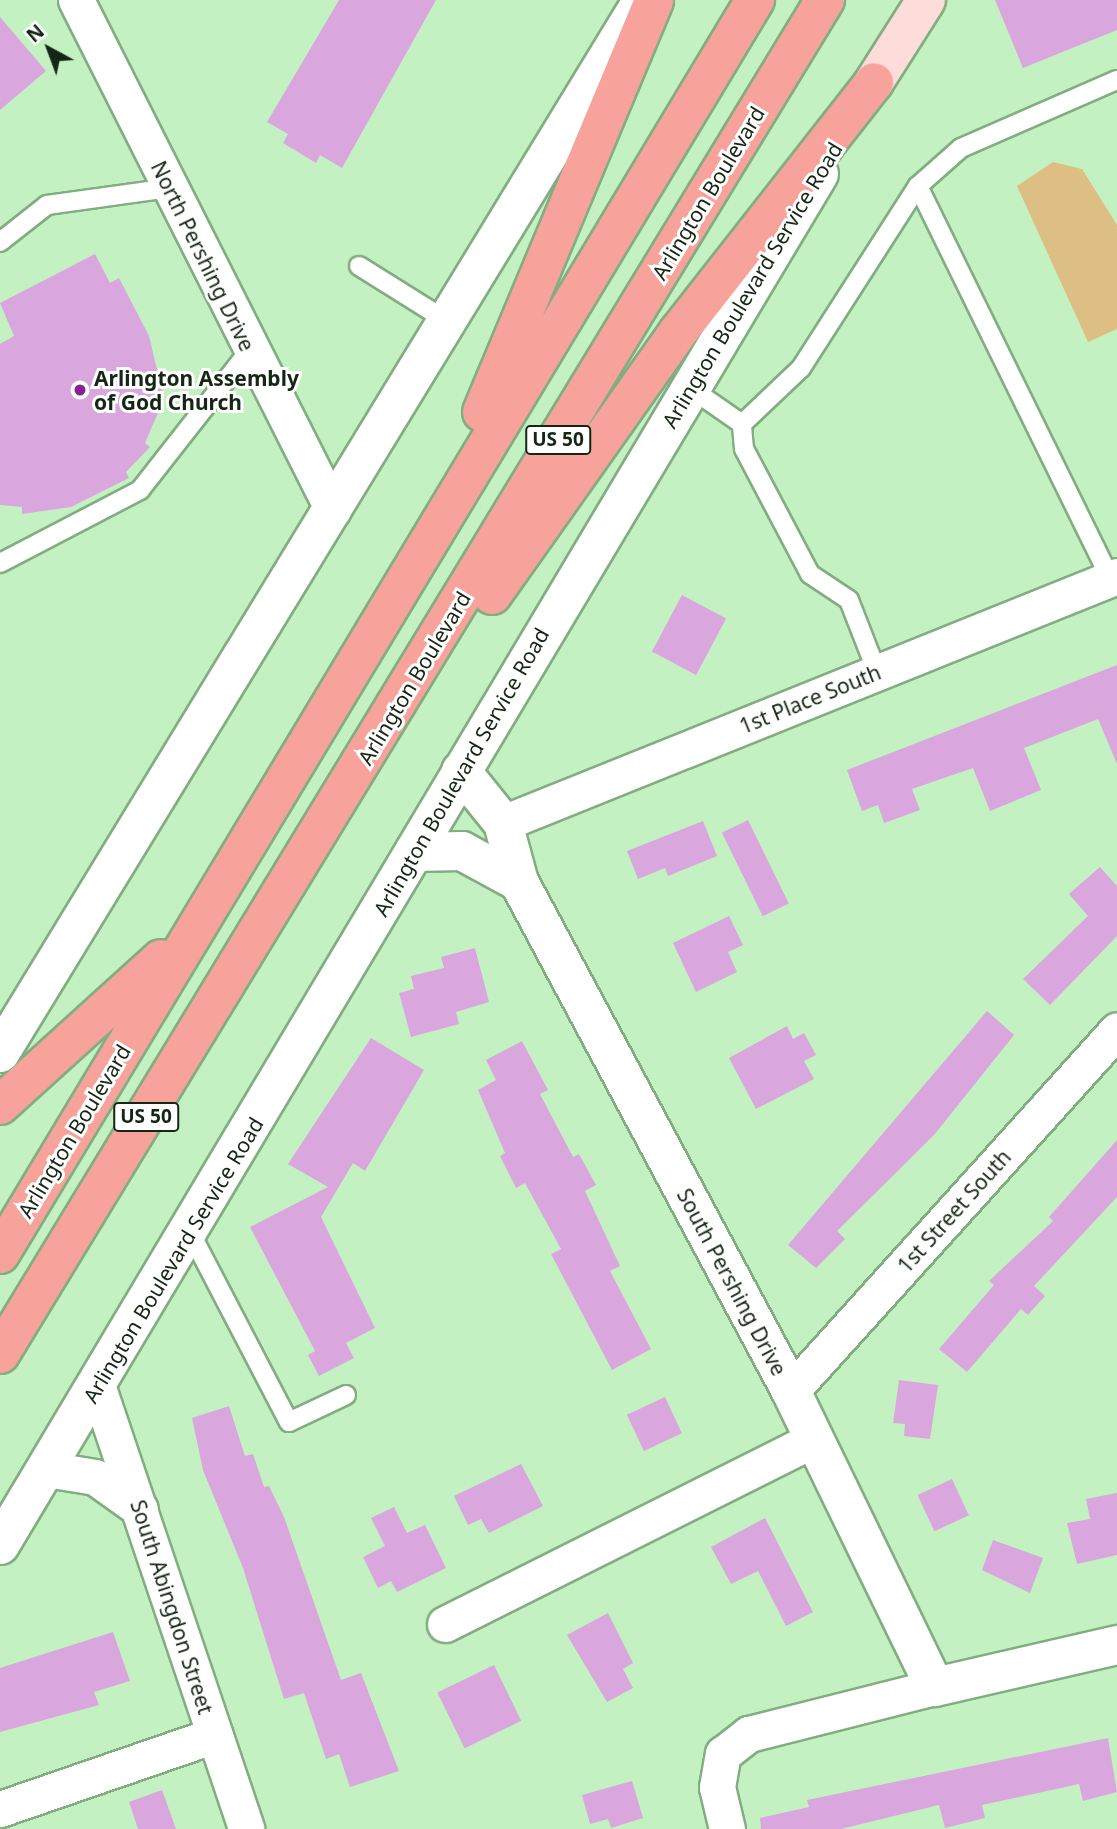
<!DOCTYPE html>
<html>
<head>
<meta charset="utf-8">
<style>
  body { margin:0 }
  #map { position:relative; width:1117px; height:1829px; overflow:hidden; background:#c4f1c2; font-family:"Noto Sans",sans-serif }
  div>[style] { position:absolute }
  .green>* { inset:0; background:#ddbf84 }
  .building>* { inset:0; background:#d9a7dd; transform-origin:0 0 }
  .roads { filter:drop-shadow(2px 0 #82ad81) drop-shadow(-2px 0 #82ad81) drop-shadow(0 2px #82ad81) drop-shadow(0 -2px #82ad81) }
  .service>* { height:18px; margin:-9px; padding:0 9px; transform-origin:9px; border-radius:9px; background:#fff }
  .minor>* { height:35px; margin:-17.5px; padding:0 17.5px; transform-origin:17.5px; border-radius:17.5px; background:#fff }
  .tertiary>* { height:38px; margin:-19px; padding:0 19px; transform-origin:19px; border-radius:19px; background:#fff }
  .secondary>* { height:38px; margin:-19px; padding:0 19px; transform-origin:19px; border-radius:19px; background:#fddcda }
  .trunk>* { height:38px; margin:-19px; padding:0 19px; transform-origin:19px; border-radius:19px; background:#f8a29c }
  .dots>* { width:19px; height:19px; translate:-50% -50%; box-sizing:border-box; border:4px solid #fff; border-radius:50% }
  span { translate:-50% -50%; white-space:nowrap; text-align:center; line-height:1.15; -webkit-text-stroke:6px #fff; paint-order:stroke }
  .shield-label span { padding:2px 5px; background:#fff; border:2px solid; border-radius:5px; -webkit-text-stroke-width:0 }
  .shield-label { font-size:19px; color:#152615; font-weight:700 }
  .street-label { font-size:21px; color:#152615 }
  .poi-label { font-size:21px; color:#152615; font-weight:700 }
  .left { translate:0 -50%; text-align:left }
  .north { position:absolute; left:14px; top:14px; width:70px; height:70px; -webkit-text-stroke:5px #fff; paint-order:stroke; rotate:319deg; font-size:19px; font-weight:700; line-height:28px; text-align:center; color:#152615 }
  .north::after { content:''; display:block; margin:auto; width:24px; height:32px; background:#152615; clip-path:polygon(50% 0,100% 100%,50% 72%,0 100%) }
</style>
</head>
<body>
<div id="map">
  <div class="green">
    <div style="clip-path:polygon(1053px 162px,1082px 169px,1117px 225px,1117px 329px,1088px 342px,1017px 186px)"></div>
  </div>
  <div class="building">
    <div style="clip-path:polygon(339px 0,436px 0,342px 168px,320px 155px,316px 163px,283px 143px,288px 134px,267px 122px)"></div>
    <div style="clip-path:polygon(995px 0,1117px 0,1117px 30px,1023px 68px)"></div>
    <div style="clip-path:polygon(0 17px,46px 71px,0 110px)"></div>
    <div style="clip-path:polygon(95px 254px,110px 283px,119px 278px,149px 336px,164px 399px,145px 443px,150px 447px,126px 472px,129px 478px,71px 507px,22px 514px,22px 507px,0 505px,0 344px,14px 336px,0 303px)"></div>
    <div style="left:682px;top:595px;width:50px;height:64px;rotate:28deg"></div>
    <div style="clip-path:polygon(1117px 665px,1117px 764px,1098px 719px,1024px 748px,1041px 790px,990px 811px,973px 768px,912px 789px,920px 810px,884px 823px,878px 805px,862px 811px,847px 770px)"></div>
    <div style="left:748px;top:820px;width:93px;height:29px;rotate:64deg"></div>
    <div style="clip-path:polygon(703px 821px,717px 856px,668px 876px,665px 868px,638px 879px,627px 851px)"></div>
    <div style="clip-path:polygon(1100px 867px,1117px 886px,1117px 936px,1050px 1005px,1023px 979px,1088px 916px,1069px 894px)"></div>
    <div style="clip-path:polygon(729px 916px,743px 945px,728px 952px,737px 972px,696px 992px,673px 943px)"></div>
    <div style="clip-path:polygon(475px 948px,489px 1002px,456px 1012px,459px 1024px,411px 1037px,399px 993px,414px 989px,411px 976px,444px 968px,441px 957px)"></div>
    <div style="clip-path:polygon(987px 1011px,1014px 1035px,934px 1135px,837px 1231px,845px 1239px,816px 1268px,788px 1245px)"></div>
    <div style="clip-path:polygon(787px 1026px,793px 1039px,804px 1033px,816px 1055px,804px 1061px,814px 1079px,756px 1109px,729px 1058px)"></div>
    <div style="clip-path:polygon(371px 1038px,424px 1070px,365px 1171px,353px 1163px,321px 1217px,375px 1328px,346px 1343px,354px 1358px,319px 1376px,308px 1355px,315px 1351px,250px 1227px,328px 1187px,288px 1164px)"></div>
    <div style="clip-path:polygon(522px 1041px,548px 1090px,540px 1094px,573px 1157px,579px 1154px,596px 1185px,585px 1191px,620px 1266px,610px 1271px,651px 1349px,612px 1370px,551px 1254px,561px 1249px,525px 1183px,516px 1188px,500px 1156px,505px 1153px,478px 1090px,496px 1080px,486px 1060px)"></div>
    <div style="clip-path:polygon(1117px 1140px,1117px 1197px,1034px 1286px,1045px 1296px,1028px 1315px,1021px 1309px,967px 1372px,939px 1349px,994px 1285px,989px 1281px,1053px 1221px,1049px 1217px)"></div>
    <div style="clip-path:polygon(899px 1380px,938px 1385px,930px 1439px,904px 1436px,905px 1424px,893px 1423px)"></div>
    <div style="left:665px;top:1397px;width:40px;height:42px;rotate:65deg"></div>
    <div style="clip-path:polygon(229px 1406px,245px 1456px,253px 1454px,264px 1487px,269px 1486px,284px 1517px,341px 1680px,361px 1673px,399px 1771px,350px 1787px,339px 1754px,326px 1759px,304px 1693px,284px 1699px,243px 1568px,203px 1470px,192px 1418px)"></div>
    <div style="clip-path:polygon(521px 1464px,543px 1506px,489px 1533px,481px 1519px,468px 1525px,454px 1496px)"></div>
    <div style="left:952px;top:1479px;width:40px;height:38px;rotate:65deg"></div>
    <div style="clip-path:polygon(1117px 1493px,1117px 1555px,1077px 1564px,1067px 1523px,1090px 1519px,1086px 1499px)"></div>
    <div style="clip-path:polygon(394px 1507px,407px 1533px,425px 1525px,446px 1568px,397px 1592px,391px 1581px,378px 1588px,363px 1557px,385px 1546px,371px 1518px)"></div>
    <div style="clip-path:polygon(765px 1518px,813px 1612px,786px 1626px,758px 1571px,731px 1584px,711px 1547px)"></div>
    <div style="clip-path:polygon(993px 1540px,1043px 1558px,1030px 1593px,982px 1570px)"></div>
    <div style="clip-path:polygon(608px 1613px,633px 1663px,623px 1669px,633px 1688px,607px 1702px,567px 1635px)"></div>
    <div style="clip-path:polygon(113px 1632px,130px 1681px,94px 1692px,99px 1705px,0 1732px,0 1668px)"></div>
    <div style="left:494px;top:1665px;width:62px;height:63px;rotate:64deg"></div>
    <div style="clip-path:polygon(1108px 1738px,1117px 1792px,1083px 1801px,1079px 1784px,982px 1805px,985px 1818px,945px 1828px,939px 1805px,841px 1829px,761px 1829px,760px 1818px,809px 1807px,807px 1800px)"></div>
    <div style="clip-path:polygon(632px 1781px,643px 1818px,611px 1828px,608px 1819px,590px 1824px,582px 1795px)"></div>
    <div style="clip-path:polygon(162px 1790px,176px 1829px,138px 1829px,129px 1802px)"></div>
  </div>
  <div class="roads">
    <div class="service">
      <div style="left:918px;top:186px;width:436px;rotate:63.9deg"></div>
      <div style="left:0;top:242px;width:60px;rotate:-38.2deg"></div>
      <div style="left:47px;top:205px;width:123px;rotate:-7.9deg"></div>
      <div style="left:359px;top:266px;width:104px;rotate:32deg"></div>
      <div style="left:689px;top:387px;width:65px;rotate:34.9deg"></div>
      <div style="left:0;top:563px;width:158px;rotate:-27.5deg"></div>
      <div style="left:140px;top:490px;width:177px;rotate:-51.9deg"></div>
      <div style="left:877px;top:672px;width:77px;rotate:-111.3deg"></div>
      <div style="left:849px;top:600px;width:47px;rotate:-146.3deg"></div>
      <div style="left:810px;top:574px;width:141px;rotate:-117.8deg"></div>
      <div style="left:744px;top:449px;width:25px;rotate:-95deg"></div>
      <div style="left:742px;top:424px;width:81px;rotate:-43.5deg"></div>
      <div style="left:801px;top:368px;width:216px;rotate:-57.3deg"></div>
      <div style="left:918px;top:186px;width:57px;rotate:-41.5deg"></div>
      <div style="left:961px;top:148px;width:170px;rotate:-23.6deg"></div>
      <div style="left:191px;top:1234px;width:212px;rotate:62.5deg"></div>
      <div style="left:289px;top:1422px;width:63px;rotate:-25.3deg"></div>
    </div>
    <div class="minor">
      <div style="left:76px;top:0;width:571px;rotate:63.26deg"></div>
      <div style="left:503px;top:823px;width:662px;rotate:-21.91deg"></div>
      <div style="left:97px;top:1385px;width:468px;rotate:71.4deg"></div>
      <div style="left:791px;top:1391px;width:486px;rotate:-47.9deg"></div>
      <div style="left:46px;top:1469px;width:50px;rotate:9.3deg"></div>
      <div style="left:95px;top:1477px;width:55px;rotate:35.4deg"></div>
      <div style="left:445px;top:1624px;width:411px;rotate:-26.6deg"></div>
      <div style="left:0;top:1809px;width:227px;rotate:-19deg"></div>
      <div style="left:727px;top:1829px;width:43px;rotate:-103.4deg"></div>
      <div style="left:717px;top:1787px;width:34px;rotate:-80deg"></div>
      <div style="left:723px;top:1754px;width:33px;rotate:-38deg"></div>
      <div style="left:749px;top:1734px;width:192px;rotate:-14.2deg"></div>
    </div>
    <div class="tertiary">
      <div style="left:461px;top:771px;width:67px;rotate:51.1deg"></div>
      <div style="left:503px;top:823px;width:61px;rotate:74.8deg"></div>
      <div style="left:519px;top:882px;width:577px;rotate:61.88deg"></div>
      <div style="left:791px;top:1391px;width:329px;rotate:64.1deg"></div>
      <div style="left:935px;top:1687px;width:187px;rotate:-13deg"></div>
      <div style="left:414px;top:852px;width:48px;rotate:-1.2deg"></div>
      <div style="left:462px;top:851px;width:65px;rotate:28.5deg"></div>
      <div style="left:0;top:1053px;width:1227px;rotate:-58.6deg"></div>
      <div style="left:0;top:1545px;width:1597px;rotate:-59.15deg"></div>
    </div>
    <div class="secondary">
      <div style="left:874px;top:82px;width:97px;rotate:-57.6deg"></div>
    </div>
    <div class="trunk">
      <div style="left:482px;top:412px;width:446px;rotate:-67.3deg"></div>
      <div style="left:492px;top:595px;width:324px;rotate:-54.7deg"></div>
      <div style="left:679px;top:331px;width:316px;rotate:-51.9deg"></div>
      <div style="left:0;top:1105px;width:217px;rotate:-42.2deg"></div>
      <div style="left:0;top:1254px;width:1464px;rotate:-58.95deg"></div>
      <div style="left:0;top:1354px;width:1586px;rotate:-58.65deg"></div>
    </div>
  </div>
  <div class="dots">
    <div style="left:80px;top:390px;background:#84248e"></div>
  </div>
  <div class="shield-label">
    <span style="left:558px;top:440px">US 50</span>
    <span style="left:146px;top:1117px">US 50</span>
  </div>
  <div class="street-label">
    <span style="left:708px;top:193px;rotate:-59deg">Arlington Boulevard</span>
    <span style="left:203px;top:256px;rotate:64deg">North Pershing Drive</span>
    <span style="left:752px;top:285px;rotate:-59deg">Arlington Boulevard Service Road</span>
    <span style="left:414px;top:678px;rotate:-59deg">Arlington Boulevard</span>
    <span style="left:810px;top:699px;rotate:-22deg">1st Place South</span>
    <span style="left:461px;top:772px;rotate:-60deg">Arlington Boulevard Service Road</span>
    <span style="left:74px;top:1131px;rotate:-59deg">Arlington Boulevard</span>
    <span style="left:954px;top:1211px;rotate:-48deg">1st Street South</span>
    <span style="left:173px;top:1260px;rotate:-59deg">Arlington Boulevard Service Road</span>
    <span style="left:732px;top:1282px;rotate:62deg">South Pershing Drive</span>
    <span style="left:172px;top:1607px;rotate:72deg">South Abingdon Street</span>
  </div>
  <div class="poi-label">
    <span class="left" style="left:94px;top:390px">Arlington Assembly<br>of God Church</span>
  </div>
  <div class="north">N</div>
</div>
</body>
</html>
